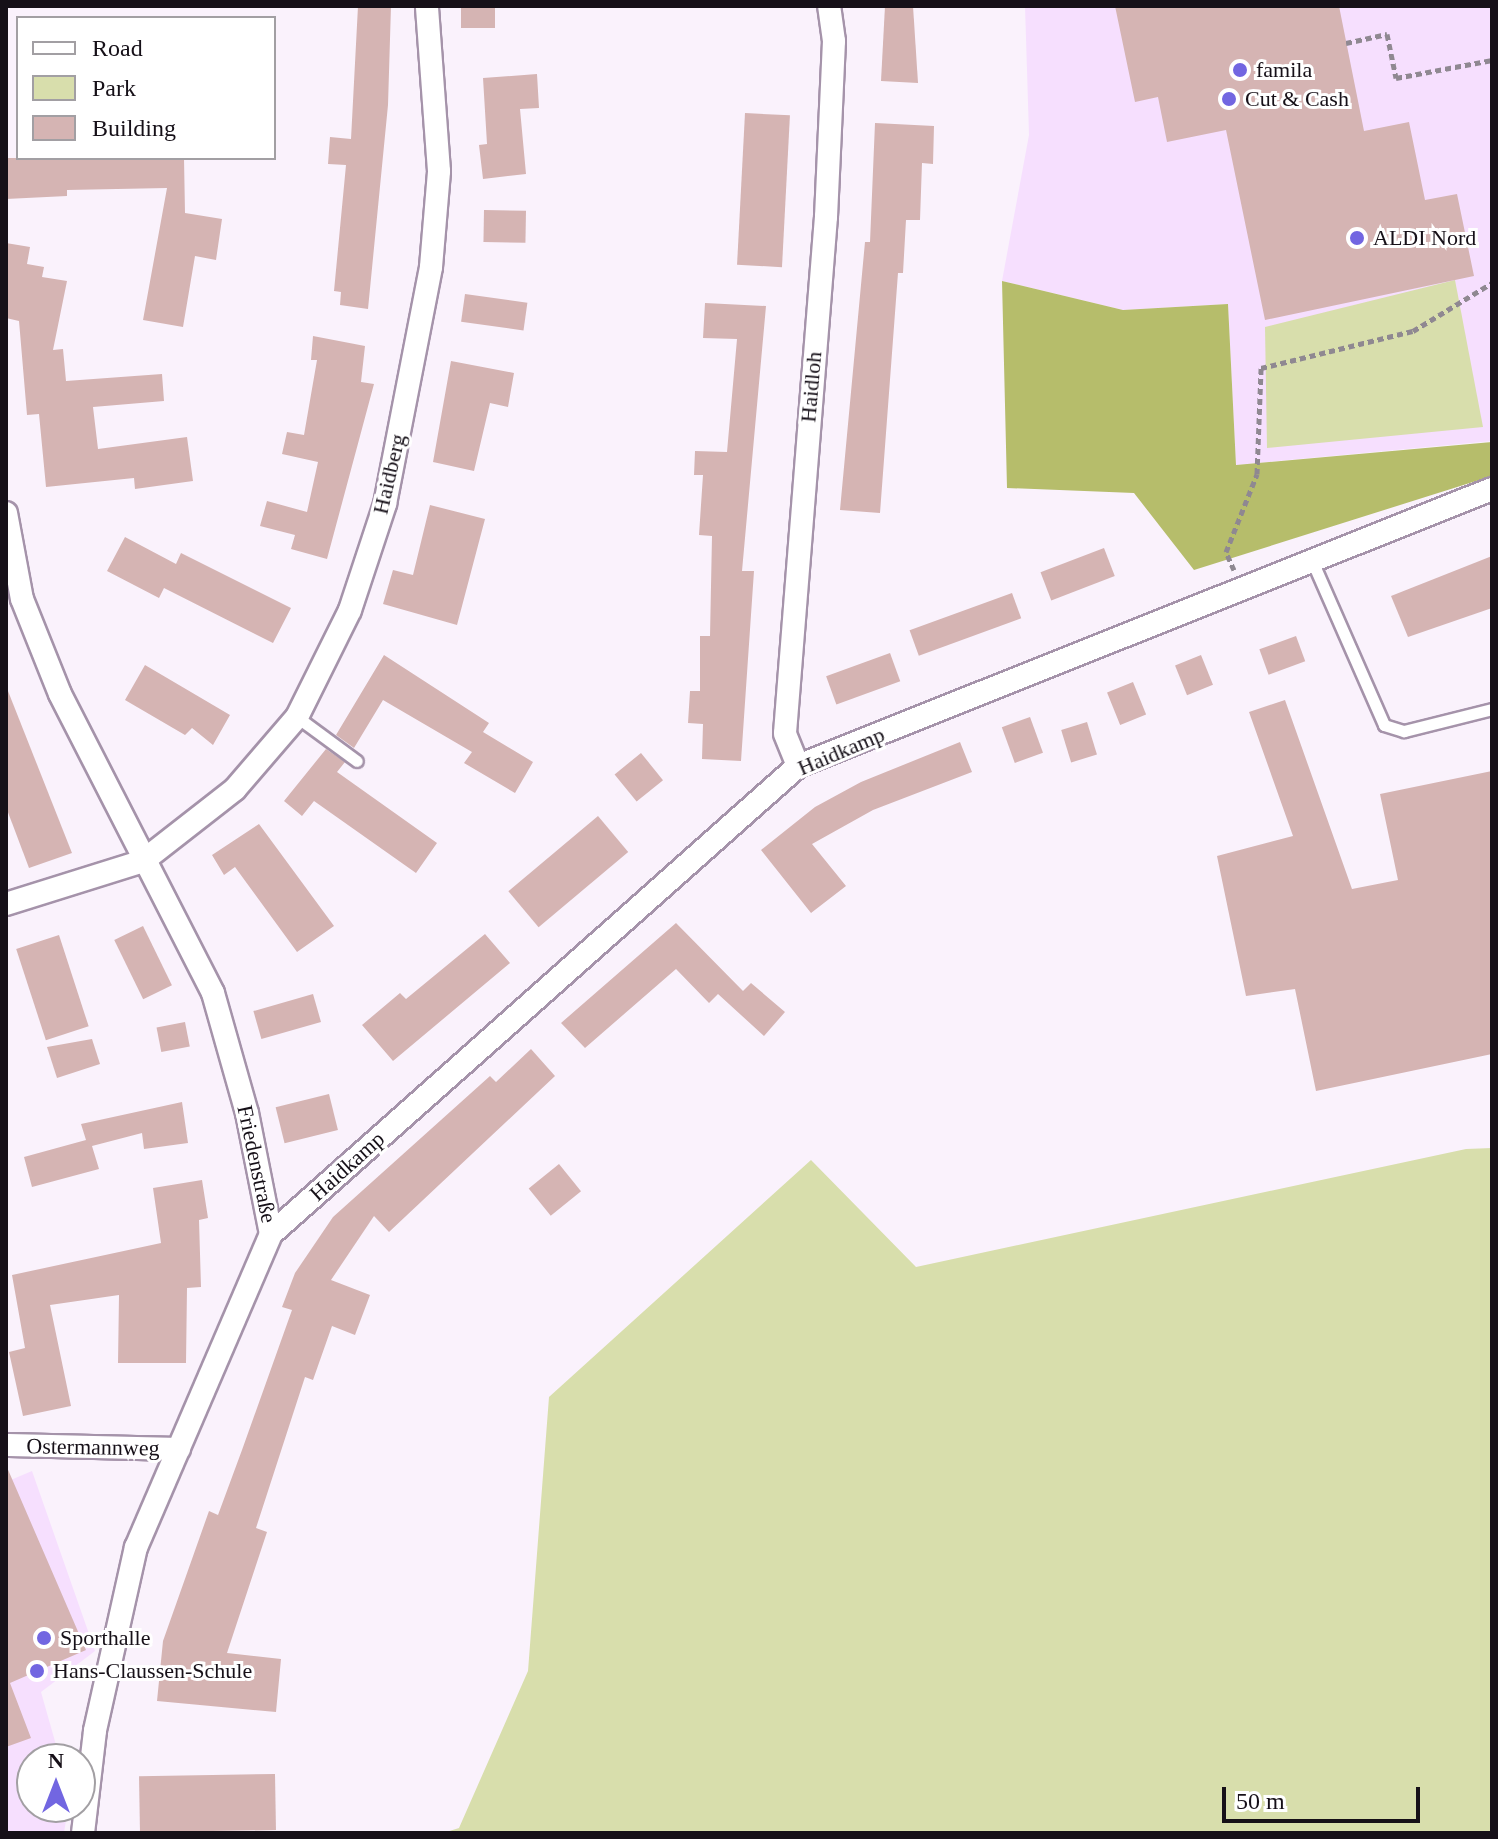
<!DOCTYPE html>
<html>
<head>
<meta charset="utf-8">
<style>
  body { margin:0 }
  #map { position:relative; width:1498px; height:1839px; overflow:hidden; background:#faf2fc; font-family:Georgia,serif }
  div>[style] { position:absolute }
  .built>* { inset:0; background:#f6dffe }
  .green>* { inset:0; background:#d8deac }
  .forest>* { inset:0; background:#b6bd6b }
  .building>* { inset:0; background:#d5b4b3; transform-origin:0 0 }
  .path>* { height:5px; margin-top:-2.5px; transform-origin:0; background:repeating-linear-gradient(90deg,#8f8891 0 6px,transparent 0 10px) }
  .roads { filter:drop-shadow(2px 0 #a593aa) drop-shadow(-2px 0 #a593aa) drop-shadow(0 2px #a593aa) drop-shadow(0 -2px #a593aa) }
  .service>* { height:11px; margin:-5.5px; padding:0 5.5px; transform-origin:5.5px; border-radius:5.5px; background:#fff }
  .minor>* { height:22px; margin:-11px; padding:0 11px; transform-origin:11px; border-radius:11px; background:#fff }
  .dots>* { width:22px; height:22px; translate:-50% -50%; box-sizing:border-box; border:4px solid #fff; border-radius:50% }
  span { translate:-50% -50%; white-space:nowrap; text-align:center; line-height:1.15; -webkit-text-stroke:6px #fff; paint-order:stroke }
  .poi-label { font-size:22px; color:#161018 }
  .left { translate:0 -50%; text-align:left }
  .street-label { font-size:22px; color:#161018 }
  .frame { position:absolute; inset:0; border:8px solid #161018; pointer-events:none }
  .legend { position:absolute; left:16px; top:16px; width:260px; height:144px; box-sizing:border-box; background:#fff; border:2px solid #a29fa3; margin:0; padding:10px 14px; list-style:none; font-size:24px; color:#161018 }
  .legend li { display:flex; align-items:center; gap:16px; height:40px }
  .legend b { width:40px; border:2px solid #a29fa3 }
  .north { position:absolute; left:16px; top:1743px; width:80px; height:80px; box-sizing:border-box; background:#fff; border:2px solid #a29fa3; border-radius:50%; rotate:0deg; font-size:22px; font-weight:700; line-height:32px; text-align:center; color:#161018 }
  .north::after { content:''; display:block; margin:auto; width:28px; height:36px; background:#7266e1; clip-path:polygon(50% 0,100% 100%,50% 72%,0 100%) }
  .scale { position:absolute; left:1222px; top:1787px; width:198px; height:36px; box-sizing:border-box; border:4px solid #161018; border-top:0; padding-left:10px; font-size:24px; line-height:28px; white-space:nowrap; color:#161018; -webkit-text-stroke:6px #fff; paint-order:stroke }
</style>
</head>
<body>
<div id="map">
  <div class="built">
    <div style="clip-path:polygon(1025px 6px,1492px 6px,1492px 441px,1236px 465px,1228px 304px,1123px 310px,1002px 281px,1029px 135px)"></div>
    <div style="clip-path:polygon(32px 1471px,95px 1651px,41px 1692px,60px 1759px,32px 1759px,32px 1807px,68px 1807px,64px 1833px,6px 1833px,6px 1482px)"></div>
  </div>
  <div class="green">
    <div style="clip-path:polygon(1455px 280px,1483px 427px,1267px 448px,1265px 327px)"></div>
    <div style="clip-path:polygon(1492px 1148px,1492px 1833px,443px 1833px,459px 1828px,528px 1671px,549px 1397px,811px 1160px,916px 1267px,1466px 1149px)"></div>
  </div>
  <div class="forest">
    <div style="clip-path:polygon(1002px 281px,1123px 310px,1228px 304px,1236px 465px,1492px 442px,1492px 476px,1194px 570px,1134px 493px,1007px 488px)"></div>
  </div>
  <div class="building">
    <div style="clip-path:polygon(358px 6px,391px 6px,388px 105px,368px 309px,340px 305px,341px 292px,334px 291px,346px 165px,328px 164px,330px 137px,351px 139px)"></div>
    <div style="left:461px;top:6px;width:34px;height:22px"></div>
    <div style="clip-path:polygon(885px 6px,913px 6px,918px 83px,881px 81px)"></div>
    <div style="clip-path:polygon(1115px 6px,1339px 6px,1364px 131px,1409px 122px,1425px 200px,1457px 194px,1474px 276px,1265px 320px,1226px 130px,1167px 142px,1158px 97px,1135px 102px)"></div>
    <div style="clip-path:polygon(537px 74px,539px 108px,520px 109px,526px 174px,483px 179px,479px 145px,487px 144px,483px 78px)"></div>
    <div style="left:745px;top:113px;width:45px;height:152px;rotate:3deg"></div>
    <div style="clip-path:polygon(875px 123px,934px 126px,933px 164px,922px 163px,920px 220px,906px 220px,903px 273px,898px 273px,880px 513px,840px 510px,865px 242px,870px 242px)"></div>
    <div style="clip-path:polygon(6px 158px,184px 158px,185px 213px,222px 219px,216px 260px,195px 256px,183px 327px,143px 320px,167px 188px,67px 190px,67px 196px,6px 199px)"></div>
    <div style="left:484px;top:210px;width:42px;height:32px;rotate:1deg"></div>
    <div style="clip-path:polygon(6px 243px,30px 247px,27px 264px,44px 267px,42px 277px,67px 281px,53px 350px,63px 349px,66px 381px,162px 374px,164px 401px,93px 407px,98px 449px,187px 437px,193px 481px,135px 489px,134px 478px,46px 487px,39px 414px,27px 415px,19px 321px,6px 318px)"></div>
    <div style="left:465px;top:294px;width:63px;height:28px;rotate:8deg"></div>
    <div style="clip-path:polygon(705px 303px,766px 306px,742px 571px,754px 571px,741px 761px,702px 759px,703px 724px,688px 723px,690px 691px,700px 691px,700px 636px,710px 636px,712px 536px,699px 535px,703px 475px,694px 475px,695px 451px,727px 452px,737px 339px,703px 338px)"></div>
    <div style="clip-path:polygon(313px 336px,365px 346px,361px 382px,374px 384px,327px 559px,291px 549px,295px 535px,260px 526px,267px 501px,307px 512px,318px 462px,282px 454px,287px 432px,304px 435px,317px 360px,311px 360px)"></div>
    <div style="clip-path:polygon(451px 361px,514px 373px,508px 407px,490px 403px,474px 471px,433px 462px)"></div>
    <div style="clip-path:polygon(430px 505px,485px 519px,457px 625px,383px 604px,393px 570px,413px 575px)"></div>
    <div style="clip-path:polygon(125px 537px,176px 564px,181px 553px,291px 608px,273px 643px,164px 588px,159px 598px,107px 571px)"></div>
    <div style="left:1104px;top:548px;width:30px;height:68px;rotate:69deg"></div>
    <div style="clip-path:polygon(1492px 556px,1492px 608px,1408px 637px,1391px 596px)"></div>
    <div style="left:1012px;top:593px;width:27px;height:109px;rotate:70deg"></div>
    <div style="left:1296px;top:636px;width:27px;height:39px;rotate:70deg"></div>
    <div style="left:890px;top:653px;width:30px;height:68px;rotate:70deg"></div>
    <div style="clip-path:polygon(384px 655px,489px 723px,483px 732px,533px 762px,515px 793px,464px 763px,472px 752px,383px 700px,354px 748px,336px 735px)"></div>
    <div style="left:1201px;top:655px;width:32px;height:28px;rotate:68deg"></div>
    <div style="clip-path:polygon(145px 665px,230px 715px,213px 745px,192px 728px,185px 735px,125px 700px)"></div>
    <div style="left:1133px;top:682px;width:35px;height:28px;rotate:68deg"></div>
    <div style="clip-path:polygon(6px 686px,72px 853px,29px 868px,6px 807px)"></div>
    <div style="clip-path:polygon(1285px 700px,1352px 889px,1398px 880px,1380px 794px,1492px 771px,1492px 1054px,1316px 1091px,1295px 989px,1246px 996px,1217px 856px,1293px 836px,1249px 712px)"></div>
    <div style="left:1030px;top:717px;width:38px;height:30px;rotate:70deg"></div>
    <div style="left:1087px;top:722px;width:34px;height:27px;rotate:73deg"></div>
    <div style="clip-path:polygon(960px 742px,972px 772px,873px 810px,812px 844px,846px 886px,811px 913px,761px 850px,815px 807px,861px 782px)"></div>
    <div style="clip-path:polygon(326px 749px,345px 762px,337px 772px,437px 843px,416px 873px,314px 801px,302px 816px,284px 801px)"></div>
    <div style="left:641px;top:753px;width:35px;height:34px;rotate:51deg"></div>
    <div style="left:598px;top:816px;width:47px;height:117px;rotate:50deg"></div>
    <div style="clip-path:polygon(259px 824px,334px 926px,297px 952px,235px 867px,224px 875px,212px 855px)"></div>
    <div style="clip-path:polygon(676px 923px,743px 991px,751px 983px,785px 1012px,764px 1036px,718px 994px,709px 1003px,676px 969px,585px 1048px,561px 1023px)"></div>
    <div style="left:143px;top:926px;width:66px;height:32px;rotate:64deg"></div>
    <div style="clip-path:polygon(485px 934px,510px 963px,393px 1061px,362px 1025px,400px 993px,406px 999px)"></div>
    <div style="left:59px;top:935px;width:96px;height:45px;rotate:72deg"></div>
    <div style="left:313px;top:994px;width:29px;height:62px;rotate:74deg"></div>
    <div style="left:185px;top:1022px;width:25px;height:29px;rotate:79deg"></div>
    <div style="clip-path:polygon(92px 1039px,100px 1064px,57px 1078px,47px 1047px)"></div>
    <div style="clip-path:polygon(531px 1049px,555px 1076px,389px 1232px,374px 1216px,331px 1280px,370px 1295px,355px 1335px,332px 1326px,313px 1380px,305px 1377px,256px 1528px,267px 1532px,227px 1653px,281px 1659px,276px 1712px,157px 1701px,163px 1641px,209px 1511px,218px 1515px,242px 1450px,292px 1310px,282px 1307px,295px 1273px,333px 1217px,490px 1076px,496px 1082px)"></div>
    <div style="left:329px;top:1094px;width:37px;height:55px;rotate:76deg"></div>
    <div style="clip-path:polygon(182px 1102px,188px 1143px,144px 1149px,142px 1133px,92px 1146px,99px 1169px,32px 1187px,24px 1157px,86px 1140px,81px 1124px)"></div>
    <div style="left:559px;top:1164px;width:35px;height:39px;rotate:51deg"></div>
    <div style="clip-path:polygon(202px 1180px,208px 1218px,199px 1220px,201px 1287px,187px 1288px,186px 1363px,118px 1363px,119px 1295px,50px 1305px,71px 1406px,23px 1416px,9px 1352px,25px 1348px,12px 1275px,161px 1243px,153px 1188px)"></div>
    <div style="clip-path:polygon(6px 1465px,86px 1650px,10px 1683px,31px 1738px,6px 1747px)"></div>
    <div style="left:275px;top:1774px;width:56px;height:136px;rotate:89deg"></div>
  </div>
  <div class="path">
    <div style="left:1346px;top:43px;width:42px;rotate:-12.4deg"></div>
    <div style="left:1387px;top:34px;width:45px;rotate:78.4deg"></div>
    <div style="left:1396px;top:78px;width:98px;rotate:-10.6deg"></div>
    <div style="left:1234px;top:570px;width:20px;rotate:-114deg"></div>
    <div style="left:1226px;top:552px;width:84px;rotate:-68.3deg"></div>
    <div style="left:1257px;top:474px;width:106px;rotate:-87.8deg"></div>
    <div style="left:1261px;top:368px;width:156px;rotate:-13.7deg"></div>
    <div style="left:1413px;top:331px;width:92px;rotate:-31.3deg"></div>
  </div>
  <div class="roads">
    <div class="service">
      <div style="left:1313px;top:563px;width:177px;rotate:66.3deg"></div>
      <div style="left:1384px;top:725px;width:21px;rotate:17deg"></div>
      <div style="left:1404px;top:731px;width:91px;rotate:-14deg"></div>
      <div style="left:297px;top:717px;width:74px;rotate:36.3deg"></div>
    </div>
    <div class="minor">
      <div style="left:6px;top:513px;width:87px;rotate:79.5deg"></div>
      <div style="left:22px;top:599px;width:102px;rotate:68.2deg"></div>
      <div style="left:60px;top:694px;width:336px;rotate:62.9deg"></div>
      <div style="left:213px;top:993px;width:125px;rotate:74.2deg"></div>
      <div style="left:247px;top:1113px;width:123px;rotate:78.8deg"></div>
      <div style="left:271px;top:1234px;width:341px;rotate:113.3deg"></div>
      <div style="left:136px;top:1547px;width:189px;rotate:102.6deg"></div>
      <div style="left:95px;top:1731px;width:103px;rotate:96.7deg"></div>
      <div style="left:798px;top:766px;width:35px;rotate:-112deg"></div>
      <div style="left:785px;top:733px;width:518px;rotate:-85.46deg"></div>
      <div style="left:826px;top:217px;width:176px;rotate:-87.4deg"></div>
      <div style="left:834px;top:41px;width:35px;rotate:-98deg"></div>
      <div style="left:6px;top:904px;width:144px;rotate:-17.4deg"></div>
      <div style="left:143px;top:861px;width:117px;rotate:-38deg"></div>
      <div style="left:235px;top:789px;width:95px;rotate:-49.3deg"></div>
      <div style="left:297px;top:717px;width:119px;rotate:-63.6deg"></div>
      <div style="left:350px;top:610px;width:112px;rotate:-71.7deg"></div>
      <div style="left:385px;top:504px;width:241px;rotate:-79deg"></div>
      <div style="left:431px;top:267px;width:96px;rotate:-85.2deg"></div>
      <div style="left:439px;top:171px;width:165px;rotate:-94.2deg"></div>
      <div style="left:271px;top:1234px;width:705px;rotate:-41.61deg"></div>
      <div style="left:798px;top:766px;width:747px;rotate:-21.76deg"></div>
      <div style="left:6px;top:1445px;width:173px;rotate:1.3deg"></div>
    </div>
  </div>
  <div class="dots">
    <div style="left:1240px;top:70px;background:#7266e1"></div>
    <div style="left:1229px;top:99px;background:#7266e1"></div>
    <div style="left:1357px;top:238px;background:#7266e1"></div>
    <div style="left:44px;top:1638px;background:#7266e1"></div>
    <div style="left:37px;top:1671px;background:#7266e1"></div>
  </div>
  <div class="poi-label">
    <span class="left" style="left:1256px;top:70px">famila</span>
    <span class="left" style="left:1245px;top:99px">Cut &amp; Cash</span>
    <span class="left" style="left:1373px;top:238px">ALDI Nord</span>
    <span class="left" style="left:60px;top:1638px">Sporthalle</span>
    <span class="left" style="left:53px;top:1671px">Hans-Claussen-Schule</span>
  </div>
  <div class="street-label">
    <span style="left:811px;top:387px;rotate:-85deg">Haidloh</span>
    <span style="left:389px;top:474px;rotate:-77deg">Haidberg</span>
    <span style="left:841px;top:751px;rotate:-23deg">Haidkamp</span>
    <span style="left:257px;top:1164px;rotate:78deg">Friedenstraße</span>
    <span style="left:347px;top:1166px;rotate:-42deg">Haidkamp</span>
    <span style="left:93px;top:1447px;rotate:1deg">Ostermannweg</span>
  </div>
  <div class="frame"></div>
  <ul class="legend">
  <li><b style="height:10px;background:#fff"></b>Road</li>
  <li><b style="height:22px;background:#d8deac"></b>Park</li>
  <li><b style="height:22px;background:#d5b4b3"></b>Building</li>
  </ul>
  <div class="north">N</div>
  <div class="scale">50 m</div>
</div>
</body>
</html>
